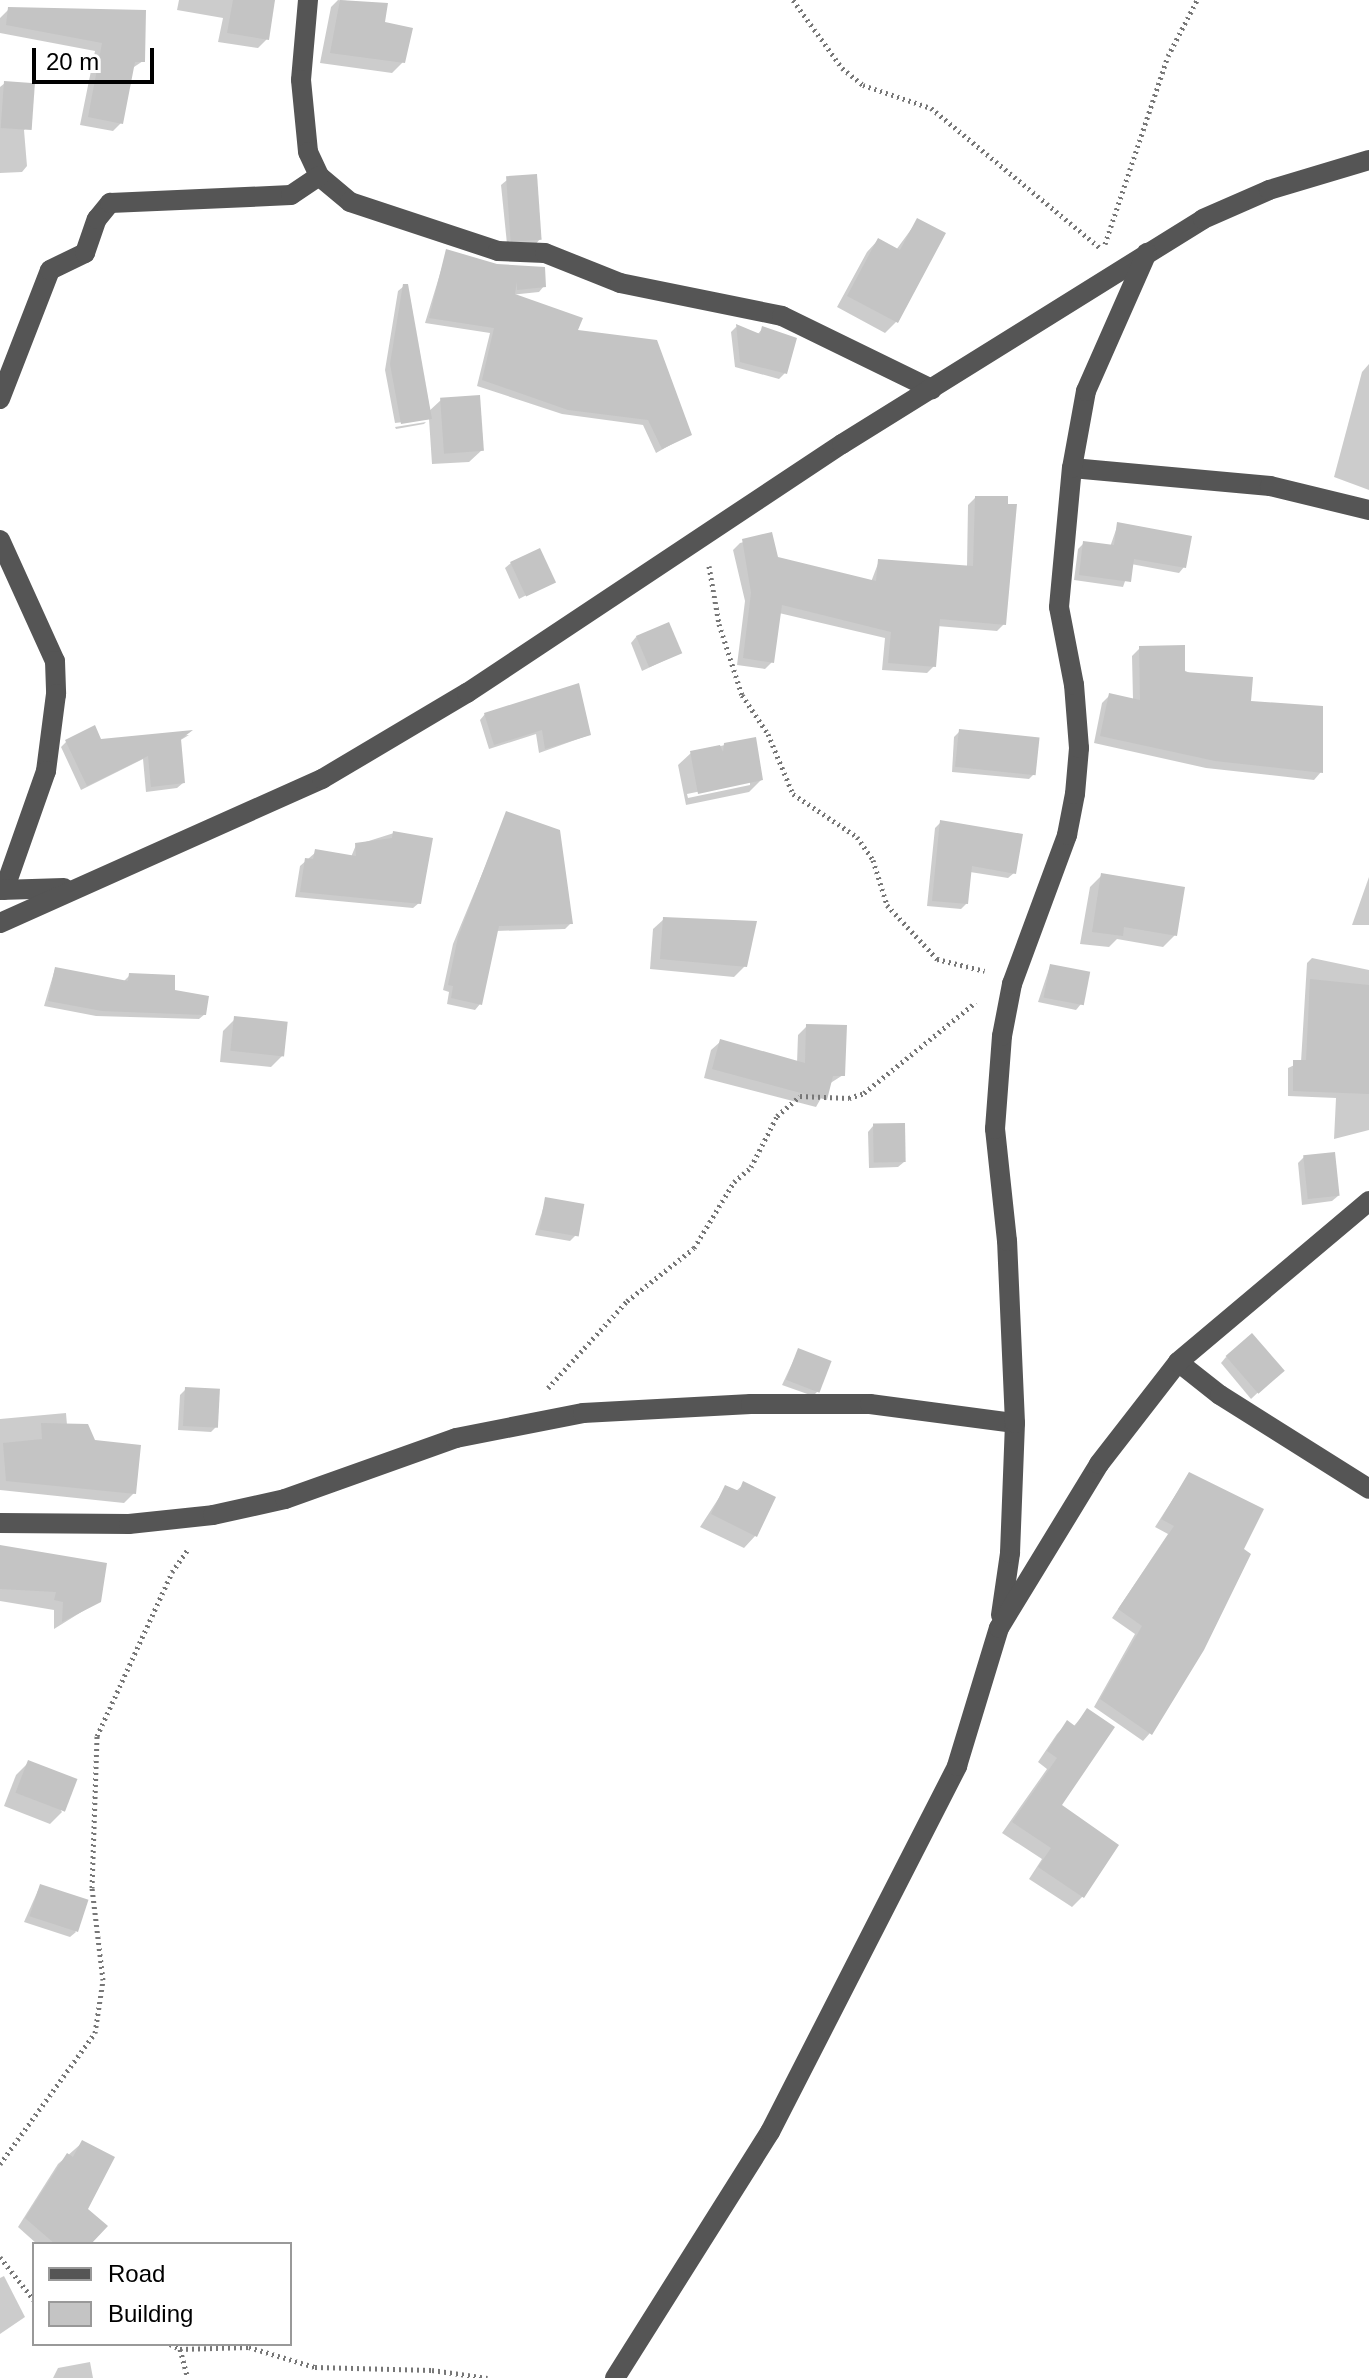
<!DOCTYPE html>
<html>
<head>
<meta charset="utf-8">
<style>
  body { margin:0 }
  #map { position:relative; width:1369px; height:2378px; overflow:hidden; background:#fff; font-family:Helvetica,sans-serif }
  div>[style] { position:absolute }
  .shadow>* { inset:0; background:#0003 }
  .building>* { inset:0; background:#c4c4c4; transform-origin:0 0 }
  .path>* { height:5px; margin-top:-2.5px; transform-origin:0; background:repeating-linear-gradient(90deg,#777 0 2px,transparent 0 6px) }
  .minor>* { height:20px; margin:-10px; padding:0 10px; transform-origin:10px; border-radius:10px; background:#555 }
  span { translate:-50% -50%; white-space:nowrap; text-align:center; line-height:1.15; -webkit-text-stroke:7px #fff; paint-order:stroke }
  .legend { position:absolute; left:32px; top:2242px; width:260px; height:104px; box-sizing:border-box; background:#fff; border:2px solid #999; margin:0; padding:10px 14px; list-style:none; font-size:24px; color:#000 }
  .legend li { display:flex; align-items:center; gap:16px; height:40px }
  .legend b { width:40px; border:2px solid #999 }
  .scale { position:absolute; left:32px; top:48px; width:122px; height:36px; box-sizing:border-box; border:4px solid #000; border-top:0; padding-left:10px; font-size:24px; line-height:28px; white-space:nowrap; color:#000; -webkit-text-stroke:6px #fff; paint-order:stroke }
</style>
</head>
<body>
<div id="map">
  <div class="shadow">
    <div style="clip-path:polygon(179px 0,272px 0,267px 39px,258px 48px,218px 42px,223px 18px,177px 10px)"></div>
    <div style="clip-path:polygon(338px 0,386px 5px,382px 24px,403px 62px,392px 73px,320px 63px,331px 7px)"></div>
    <div style="clip-path:polygon(9px 9px,144px 12px,143px 61px,131px 69px,121px 123px,113px 131px,80px 125px,95px 51px,0 33px,0 18px)"></div>
    <div style="clip-path:polygon(5px 83px,30px 124px,24px 130px,27px 166px,22px 172px,0 173px,0 87px)"></div>
    <div style="clip-path:polygon(507px 180px,540px 239px,535px 245px,507px 244px,501px 185px)"></div>
    <div style="clip-path:polygon(918px 220px,896px 322px,885px 333px,837px 307px,867px 252px,878px 240px,896px 250px)"></div>
    <div style="clip-path:polygon(447px 251px,544px 286px,539px 292px,510px 295px,576px 332px,690px 434px,656px 453px,643px 425px,562px 414px,477px 386px,490px 333px,425px 323px)"></div>
    <div style="clip-path:polygon(404px 286px,428px 412px,441px 400px,482px 450px,469px 462px,432px 464px,429px 419px,395px 423px,385px 370px,398px 291px)"></div>
    <div style="clip-path:polygon(736px 327px,757px 335px,763px 328px,785px 373px,779px 379px,735px 367px,731px 332px)"></div>
    <div style="clip-path:polygon(1369px 364px,1369px 490px,1334px 477px,1362px 372px)"></div>
    <div style="clip-path:polygon(426px 422px,424px 424px,396px 429px,395px 427px)"></div>
    <div style="clip-path:polygon(975px 498px,1004px 624px,997px 631px,937px 626px,934px 666px,927px 673px,882px 670px,885px 638px,779px 613px,772px 662px,765px 669px,737px 665px,745px 601px,733px 550px,740px 543px,771px 535px,776px 559px,871px 582px,879px 561px,967px 567px,968px 505px)"></div>
    <div style="clip-path:polygon(1118px 524px,1184px 567px,1179px 573px,1131px 564px,1123px 587px,1074px 580px,1078px 549px,1084px 543px,1110px 547px)"></div>
    <div style="clip-path:polygon(511px 563px,553px 581px,519px 599px,505px 568px)"></div>
    <div style="clip-path:polygon(636px 637px,680px 653px,642px 671px,631px 643px)"></div>
    <div style="clip-path:polygon(1140px 648px,1249px 703px,1321px 772px,1314px 780px,1206px 768px,1094px 743px,1102px 703px,1110px 695px,1133px 700px,1132px 656px)"></div>
    <div style="clip-path:polygon(485px 714px,589px 735px,539px 753px,536px 734px,489px 749px,480px 720px)"></div>
    <div style="clip-path:polygon(960px 731px,1034px 774px,1029px 779px,952px 772px,954px 737px)"></div>
    <div style="clip-path:polygon(189px 735px,179px 741px,183px 783px,177px 788px,146px 792px,143px 759px,81px 790px,61px 747px,66px 742px)"></div>
    <div style="clip-path:polygon(evenodd,725px 745px,761px 780px,749px 792px,686px 805px,678px 765px,691px 753px,725px 745px,750px 781px,750px 785px,688px 798px,687px 794px,750px 781px)"></div>
    <div style="clip-path:polygon(507px 814px,571px 923px,565px 929px,496px 931px,480px 1004px,475px 1010px,447px 1004px,449px 992px,443px 990px,453px 944px)"></div>
    <div style="clip-path:polygon(941px 822px,1014px 873px,1008px 878px,970px 872px,967px 903px,961px 909px,927px 906px,935px 828px)"></div>
    <div style="clip-path:polygon(394px 833px,419px 903px,413px 908px,295px 897px,300px 866px,316px 852px,351px 857px,356px 845px)"></div>
    <div style="clip-path:polygon(1102px 875px,1175px 935px,1163px 947px,1117px 939px,1109px 947px,1080px 944px,1090px 887px)"></div>
    <div style="clip-path:polygon(1369px 877px,1369px 925px,1352px 925px)"></div>
    <div style="clip-path:polygon(664px 919px,745px 966px,734px 977px,650px 969px,653px 929px)"></div>
    <div style="clip-path:polygon(1312px 958px,1369px 970px,1369px 1130px,1334px 1139px,1336px 1098px,1288px 1096px,1288px 1068px,1301px 1062px,1307px 963px)"></div>
    <div style="clip-path:polygon(1050px 966px,1081px 1004px,1076px 1010px,1038px 1002px)"></div>
    <div style="clip-path:polygon(55px 969px,123px 982px,130px 975px,172px 991px,205px 1014px,199px 1019px,96px 1016px,44px 1006px)"></div>
    <div style="clip-path:polygon(235px 1019px,283px 1055px,271px 1067px,220px 1062px,223px 1031px)"></div>
    <div style="clip-path:polygon(807px 1026px,843px 1075px,829px 1084px,816px 1107px,704px 1078px,711px 1050px,720px 1042px,797px 1063px,798px 1035px)"></div>
    <div style="clip-path:polygon(873px 1126px,904px 1162px,898px 1167px,869px 1168px,868px 1132px)"></div>
    <div style="clip-path:polygon(1304px 1157px,1338px 1196px,1332px 1201px,1302px 1205px,1298px 1163px)"></div>
    <div style="clip-path:polygon(546px 1199px,576px 1235px,570px 1241px,535px 1235px)"></div>
    <div style="clip-path:polygon(798px 1351px,819px 1390px,813px 1396px,782px 1385px)"></div>
    <div style="clip-path:polygon(1226px 1357px,1282px 1370px,1251px 1399px,1221px 1363px)"></div>
    <div style="clip-path:polygon(186px 1389px,217px 1426px,211px 1432px,178px 1430px,180px 1395px)"></div>
    <div style="clip-path:polygon(66px 1413px,67px 1425px,94px 1442px,134px 1493px,124px 1503px,0 1490px,0 1419px)"></div>
    <div style="clip-path:polygon(1189px 1474px,1150px 1733px,1143px 1741px,1094px 1707px,1135px 1634px,1112px 1618px,1168px 1534px,1155px 1527px)"></div>
    <div style="clip-path:polygon(744px 1484px,756px 1535px,744px 1548px,700px 1527px,726px 1487px,735px 1492px)"></div>
    <div style="clip-path:polygon(0 1548px,99px 1601px,54px 1629px,54px 1610px,0 1601px)"></div>
    <div style="clip-path:polygon(1087px 1711px,1059px 1806px,1083px 1896px,1072px 1907px,1029px 1879px,1042px 1859px,1002px 1833px,1047px 1769px,1038px 1762px,1057px 1734px,1067px 1723px,1073px 1727px)"></div>
    <div style="clip-path:polygon(29px 1762px,62px 1812px,50px 1824px,4px 1806px,16px 1775px)"></div>
    <div style="clip-path:polygon(40px 1886px,76px 1932px,70px 1937px,24px 1922px)"></div>
    <div style="clip-path:polygon(83px 2142px,89px 2244px,37px 2244px,18px 2227px,58px 2164px)"></div>
    <div style="clip-path:polygon(4px 2276px,25px 2317px,0 2334px,0 2278px)"></div>
    <div style="clip-path:polygon(90px 2362px,93px 2378px,53px 2378px,58px 2368px)"></div>
  </div>
  <div class="building">
    <div style="clip-path:polygon(233px 0,275px 0,269px 40px,227px 33px)"></div>
    <div style="clip-path:polygon(340px 0,388px 3px,385px 22px,413px 28px,405px 63px,330px 53px)"></div>
    <div style="clip-path:polygon(8px 7px,146px 10px,145px 62px,135px 62px,123px 124px,88px 117px,102px 43px,6px 25px)"></div>
    <div style="left:4px;top:81px;width:31px;height:47px;rotate:4deg"></div>
    <div style="left:537px;top:174px;width:66px;height:31px;rotate:86deg"></div>
    <div style="clip-path:polygon(917px 218px,946px 233px,898px 323px,847px 296px,878px 238px,900px 250px)"></div>
    <div style="clip-path:polygon(446px 249px,497px 264px,545px 267px,546px 287px,517px 290px,517px 282px,515px 294px,583px 318px,578px 330px,657px 340px,692px 435px,662px 449px,648px 420px,568px 410px,482px 380px,494px 328px,429px 318px)"></div>
    <div style="clip-path:polygon(403px 284px,408px 284px,432px 419px,401px 424px,390px 364px)"></div>
    <div style="clip-path:polygon(736px 324px,760px 334px,762px 326px,797px 338px,787px 374px,740px 362px)"></div>
    <div style="left:480px;top:395px;width:56px;height:40px;rotate:86deg"></div>
    <div style="clip-path:polygon(975px 496px,1008px 496px,1008px 504px,1017px 504px,1006px 625px,940px 619px,936px 667px,888px 663px,891px 632px,782px 605px,774px 663px,743px 658px,751px 593px,742px 539px,772px 532px,778px 557px,876px 581px,878px 559px,973px 566px)"></div>
    <div style="clip-path:polygon(1117px 522px,1192px 536px,1186px 568px,1134px 559px,1131px 582px,1079px 575px,1083px 541px,1114px 545px)"></div>
    <div style="left:540px;top:548px;width:38px;height:33px;rotate:65deg"></div>
    <div style="left:669px;top:622px;width:34px;height:36px;rotate:67deg"></div>
    <div style="clip-path:polygon(1185px 645px,1185px 672px,1253px 677px,1251px 701px,1323px 706px,1323px 773px,1215px 761px,1100px 736px,1109px 693px,1140px 700px,1139px 646px)"></div>
    <div style="clip-path:polygon(579px 683px,591px 735px,545px 749px,542px 730px,494px 745px,484px 713px)"></div>
    <div style="clip-path:polygon(95px 725px,101px 739px,193px 730px,181px 739px,185px 783px,151px 787px,148px 756px,87px 786px,65px 740px)"></div>
    <div style="left:959px;top:729px;width:81px;height:38px;rotate:6deg"></div>
    <div style="clip-path:polygon(756px 737px,763px 780px,698px 794px,690px 751px,720px 745px,723px 752px,724px 743px)"></div>
    <div style="clip-path:polygon(506px 811px,560px 830px,573px 924px,499px 926px,482px 1005px,451px 998px,453px 986px,448px 985px,458px 937px)"></div>
    <div style="clip-path:polygon(940px 820px,1023px 834px,1016px 874px,972px 866px,968px 904px,932px 901px)"></div>
    <div style="clip-path:polygon(393px 831px,433px 838px,421px 904px,300px 892px,305px 858px,313px 859px,315px 849px,356px 856px,355px 843px,392px 838px)"></div>
    <div style="clip-path:polygon(1101px 873px,1185px 887px,1177px 936px,1124px 927px,1123px 936px,1092px 932px)"></div>
    <div style="clip-path:polygon(663px 917px,757px 921px,747px 967px,660px 959px)"></div>
    <div style="left:1050px;top:964px;width:41px;height:34px;rotate:11deg"></div>
    <div style="clip-path:polygon(55px 967px,128px 981px,129px 973px,175px 975px,175px 990px,209px 996px,206px 1015px,102px 1011px,48px 1001px)"></div>
    <div style="clip-path:polygon(1310px 979px,1369px 985px,1369px 1094px,1293px 1091px,1293px 1060px,1306px 1060px)"></div>
    <div style="left:234px;top:1016px;width:54px;height:35px;rotate:6deg"></div>
    <div style="clip-path:polygon(806px 1024px,847px 1025px,845px 1076px,833px 1076px,827px 1100px,712px 1069px,720px 1039px,805px 1063px)"></div>
    <div style="left:905px;top:1123px;width:39px;height:32px;rotate:89deg"></div>
    <div style="left:1335px;top:1152px;width:44px;height:32px;rotate:84deg"></div>
    <div style="left:545px;top:1197px;width:40px;height:33px;rotate:10deg"></div>
    <div style="left:1252px;top:1333px;width:50px;height:35px;rotate:49deg"></div>
    <div style="left:798px;top:1348px;width:36px;height:34px;rotate:21deg"></div>
    <div style="left:185px;top:1387px;width:35px;height:39px;rotate:3deg"></div>
    <div style="clip-path:polygon(41px 1423px,88px 1424px,95px 1440px,141px 1445px,136px 1494px,6px 1481px,3px 1443px,42px 1439px)"></div>
    <div style="clip-path:polygon(1189px 1472px,1264px 1509px,1244px 1549px,1251px 1554px,1204px 1650px,1152px 1735px,1100px 1699px,1142px 1626px,1118px 1609px,1174px 1526px,1161px 1519px)"></div>
    <div style="clip-path:polygon(743px 1481px,776px 1497px,757px 1537px,711px 1514px,725px 1485px,739px 1491px)"></div>
    <div style="clip-path:polygon(0 1545px,107px 1563px,101px 1602px,62px 1622px,63px 1602px,54px 1600px,56px 1592px,0 1589px)"></div>
    <div style="clip-path:polygon(1087px 1708px,1115px 1727px,1062px 1805px,1119px 1845px,1084px 1898px,1038px 1867px,1051px 1848px,1012px 1822px,1057px 1758px,1047px 1751px,1067px 1720px,1075px 1726px)"></div>
    <div style="left:28px;top:1760px;width:53px;height:35px;rotate:21deg"></div>
    <div style="left:40px;top:1884px;width:51px;height:34px;rotate:18deg"></div>
    <div style="clip-path:polygon(82px 2140px,115px 2157px,88px 2209px,108px 2226px,91px 2244px,55px 2244px,25px 2218px,67px 2153px,73px 2157px)"></div>
  </div>
  <div class="path">
    <div style="left:793px;top:0;width:84px;rotate:54.2deg"></div>
    <div style="left:842px;top:68px;width:27px;rotate:39deg"></div>
    <div style="left:863px;top:85px;width:72px;rotate:18.7deg"></div>
    <div style="left:931px;top:108px;width:219px;rotate:39.6deg"></div>
    <div style="left:1105px;top:244px;width:198px;rotate:-71.5deg"></div>
    <div style="left:1168px;top:56px;width:63px;rotate:-62.6deg"></div>
    <div style="left:709px;top:566px;width:59px;rotate:80.2deg"></div>
    <div style="left:719px;top:624px;width:75px;rotate:72.1deg"></div>
    <div style="left:742px;top:695px;width:47px;rotate:56.3deg"></div>
    <div style="left:768px;top:734px;width:65px;rotate:67.4deg"></div>
    <div style="left:793px;top:794px;width:77px;rotate:33.9deg"></div>
    <div style="left:857px;top:837px;width:28px;rotate:55deg"></div>
    <div style="left:873px;top:860px;width:47px;rotate:72.7deg"></div>
    <div style="left:887px;top:905px;width:74px;rotate:47.2deg"></div>
    <div style="left:937px;top:959px;width:49px;rotate:14deg"></div>
    <div style="left:548px;top:1388px;width:118px;rotate:-47.8deg"></div>
    <div style="left:627px;top:1301px;width:85px;rotate:-38.3deg"></div>
    <div style="left:694px;top:1248px;width:77px;rotate:-58.8deg"></div>
    <div style="left:734px;top:1182px;width:23px;rotate:-41deg"></div>
    <div style="left:751px;top:1167px;width:57px;rotate:-63deg"></div>
    <div style="left:777px;top:1116px;width:30px;rotate:-41deg"></div>
    <div style="left:800px;top:1096px;width:49px;rotate:2.3deg"></div>
    <div style="left:849px;top:1098px;width:16px;rotate:-18deg"></div>
    <div style="left:864px;top:1093px;width:144px;rotate:-39.1deg"></div>
    <div style="left:0;top:2164px;width:162px;rotate:-54.1deg"></div>
    <div style="left:95px;top:2033px;width:54px;rotate:-81.4deg"></div>
    <div style="left:103px;top:1980px;width:93px;rotate:-96.8deg"></div>
    <div style="left:92px;top:1888px;width:152px;rotate:-88.1deg"></div>
    <div style="left:97px;top:1736px;width:180px;rotate:-65.4deg"></div>
    <div style="left:172px;top:1572px;width:29px;rotate:-55deg"></div>
    <div style="left:0;top:2257px;width:55px;rotate:51.7deg"></div>
    <div style="left:170px;top:2344px;width:11px;rotate:27deg"></div>
    <div style="left:180px;top:2349px;width:69px;rotate:-1.7deg"></div>
    <div style="left:249px;top:2347px;width:69px;rotate:16.9deg"></div>
    <div style="left:315px;top:2367px;width:117px;rotate:1.5deg"></div>
    <div style="left:432px;top:2370px;width:56px;rotate:8.3deg"></div>
    <div style="left:180px;top:2349px;width:30px;rotate:75deg"></div>
  </div>
  <div class="minor">
    <div style="left:308px;top:0;width:80px;rotate:95deg"></div>
    <div style="left:301px;top:80px;width:72px;rotate:84.4deg"></div>
    <div style="left:308px;top:152px;width:26px;rotate:65deg"></div>
    <div style="left:319px;top:176px;width:40px;rotate:40deg"></div>
    <div style="left:350px;top:202px;width:156px;rotate:18.3deg"></div>
    <div style="left:498px;top:251px;width:47px;rotate:2.4deg"></div>
    <div style="left:545px;top:253px;width:81px;rotate:21.8deg"></div>
    <div style="left:620px;top:283px;width:165px;rotate:11.5deg"></div>
    <div style="left:782px;top:316px;width:167px;rotate:26deg"></div>
    <div style="left:0;top:399px;width:138px;rotate:-68.8deg"></div>
    <div style="left:50px;top:270px;width:39px;rotate:-26deg"></div>
    <div style="left:85px;top:253px;width:36px;rotate:-71deg"></div>
    <div style="left:97px;top:219px;width:21px;rotate:-51deg"></div>
    <div style="left:110px;top:203px;width:181px;rotate:-2.5deg"></div>
    <div style="left:291px;top:195px;width:34px;rotate:-34deg"></div>
    <div style="left:1072px;top:468px;width:199px;rotate:5.2deg"></div>
    <div style="left:1270px;top:486px;width:102px;rotate:13.6deg"></div>
    <div style="left:0;top:540px;width:133px;rotate:65.6deg"></div>
    <div style="left:55px;top:661px;width:33px;rotate:88deg"></div>
    <div style="left:56px;top:694px;width:78px;rotate:97.4deg"></div>
    <div style="left:46px;top:771px;width:126px;rotate:109.4deg"></div>
    <div style="left:0;top:890px;width:64px;rotate:-1.8deg"></div>
    <div style="left:0;top:923px;width:353px;rotate:-24.1deg"></div>
    <div style="left:322px;top:779px;width:169px;rotate:-30.7deg"></div>
    <div style="left:467px;top:693px;width:450px;rotate:-33.6deg"></div>
    <div style="left:842px;top:444px;width:425px;rotate:-31.9deg"></div>
    <div style="left:1203px;top:219px;width:72px;rotate:-23.7deg"></div>
    <div style="left:1269px;top:190px;width:104px;rotate:-16.7deg"></div>
    <div style="left:1178px;top:1362px;width:53px;rotate:38.2deg"></div>
    <div style="left:1220px;top:1395px;width:176px;rotate:32.2deg"></div>
    <div style="left:0;top:1523px;width:129px;rotate:0.4deg"></div>
    <div style="left:129px;top:1524px;width:84px;rotate:-6.1deg"></div>
    <div style="left:213px;top:1515px;width:74px;rotate:-12.5deg"></div>
    <div style="left:285px;top:1499px;width:182px;rotate:-19.6deg"></div>
    <div style="left:456px;top:1438px;width:129px;rotate:-11.1deg"></div>
    <div style="left:583px;top:1413px;width:168px;rotate:-3.1deg"></div>
    <div style="left:751px;top:1404px;width:119px"></div>
    <div style="left:870px;top:1404px;width:146px;rotate:7.5deg"></div>
    <div style="left:1001px;top:1615px;width:63px;rotate:-81.7deg"></div>
    <div style="left:1010px;top:1553px;width:130px;rotate:-87.8deg"></div>
    <div style="left:1015px;top:1423px;width:182px;rotate:-92.5deg"></div>
    <div style="left:1007px;top:1241px;width:113px;rotate:-96.1deg"></div>
    <div style="left:995px;top:1129px;width:93px;rotate:-85.7deg"></div>
    <div style="left:1002px;top:1036px;width:53px;rotate:-79.1deg"></div>
    <div style="left:1012px;top:984px;width:159px;rotate:-69.7deg"></div>
    <div style="left:1067px;top:835px;width:42px;rotate:-79deg"></div>
    <div style="left:1075px;top:794px;width:46px;rotate:-85deg"></div>
    <div style="left:1079px;top:748px;width:63px;rotate:-94.5deg"></div>
    <div style="left:1074px;top:685px;width:79px;rotate:-100.9deg"></div>
    <div style="left:1059px;top:607px;width:140px;rotate:-84.7deg"></div>
    <div style="left:1072px;top:468px;width:78px;rotate:-79.7deg"></div>
    <div style="left:1086px;top:391px;width:151px;rotate:-66.2deg"></div>
    <div style="left:615px;top:2378px;width:291px;rotate:-57.8deg"></div>
    <div style="left:770px;top:2132px;width:411px;rotate:-62.9deg"></div>
    <div style="left:957px;top:1766px;width:144px;rotate:-73.1deg"></div>
    <div style="left:999px;top:1628px;width:192px;rotate:-58.6deg"></div>
    <div style="left:1099px;top:1464px;width:129px;rotate:-52.2deg"></div>
    <div style="left:1178px;top:1362px;width:250px;rotate:-40.1deg"></div>
  </div>
  <ul class="legend">
  <li><b style="height:10px;background:#555"></b>Road</li>
  <li><b style="height:22px;background:#c4c4c4"></b>Building</li>
  </ul>
  <div class="scale">20 m</div>
</div>
</body>
</html>
